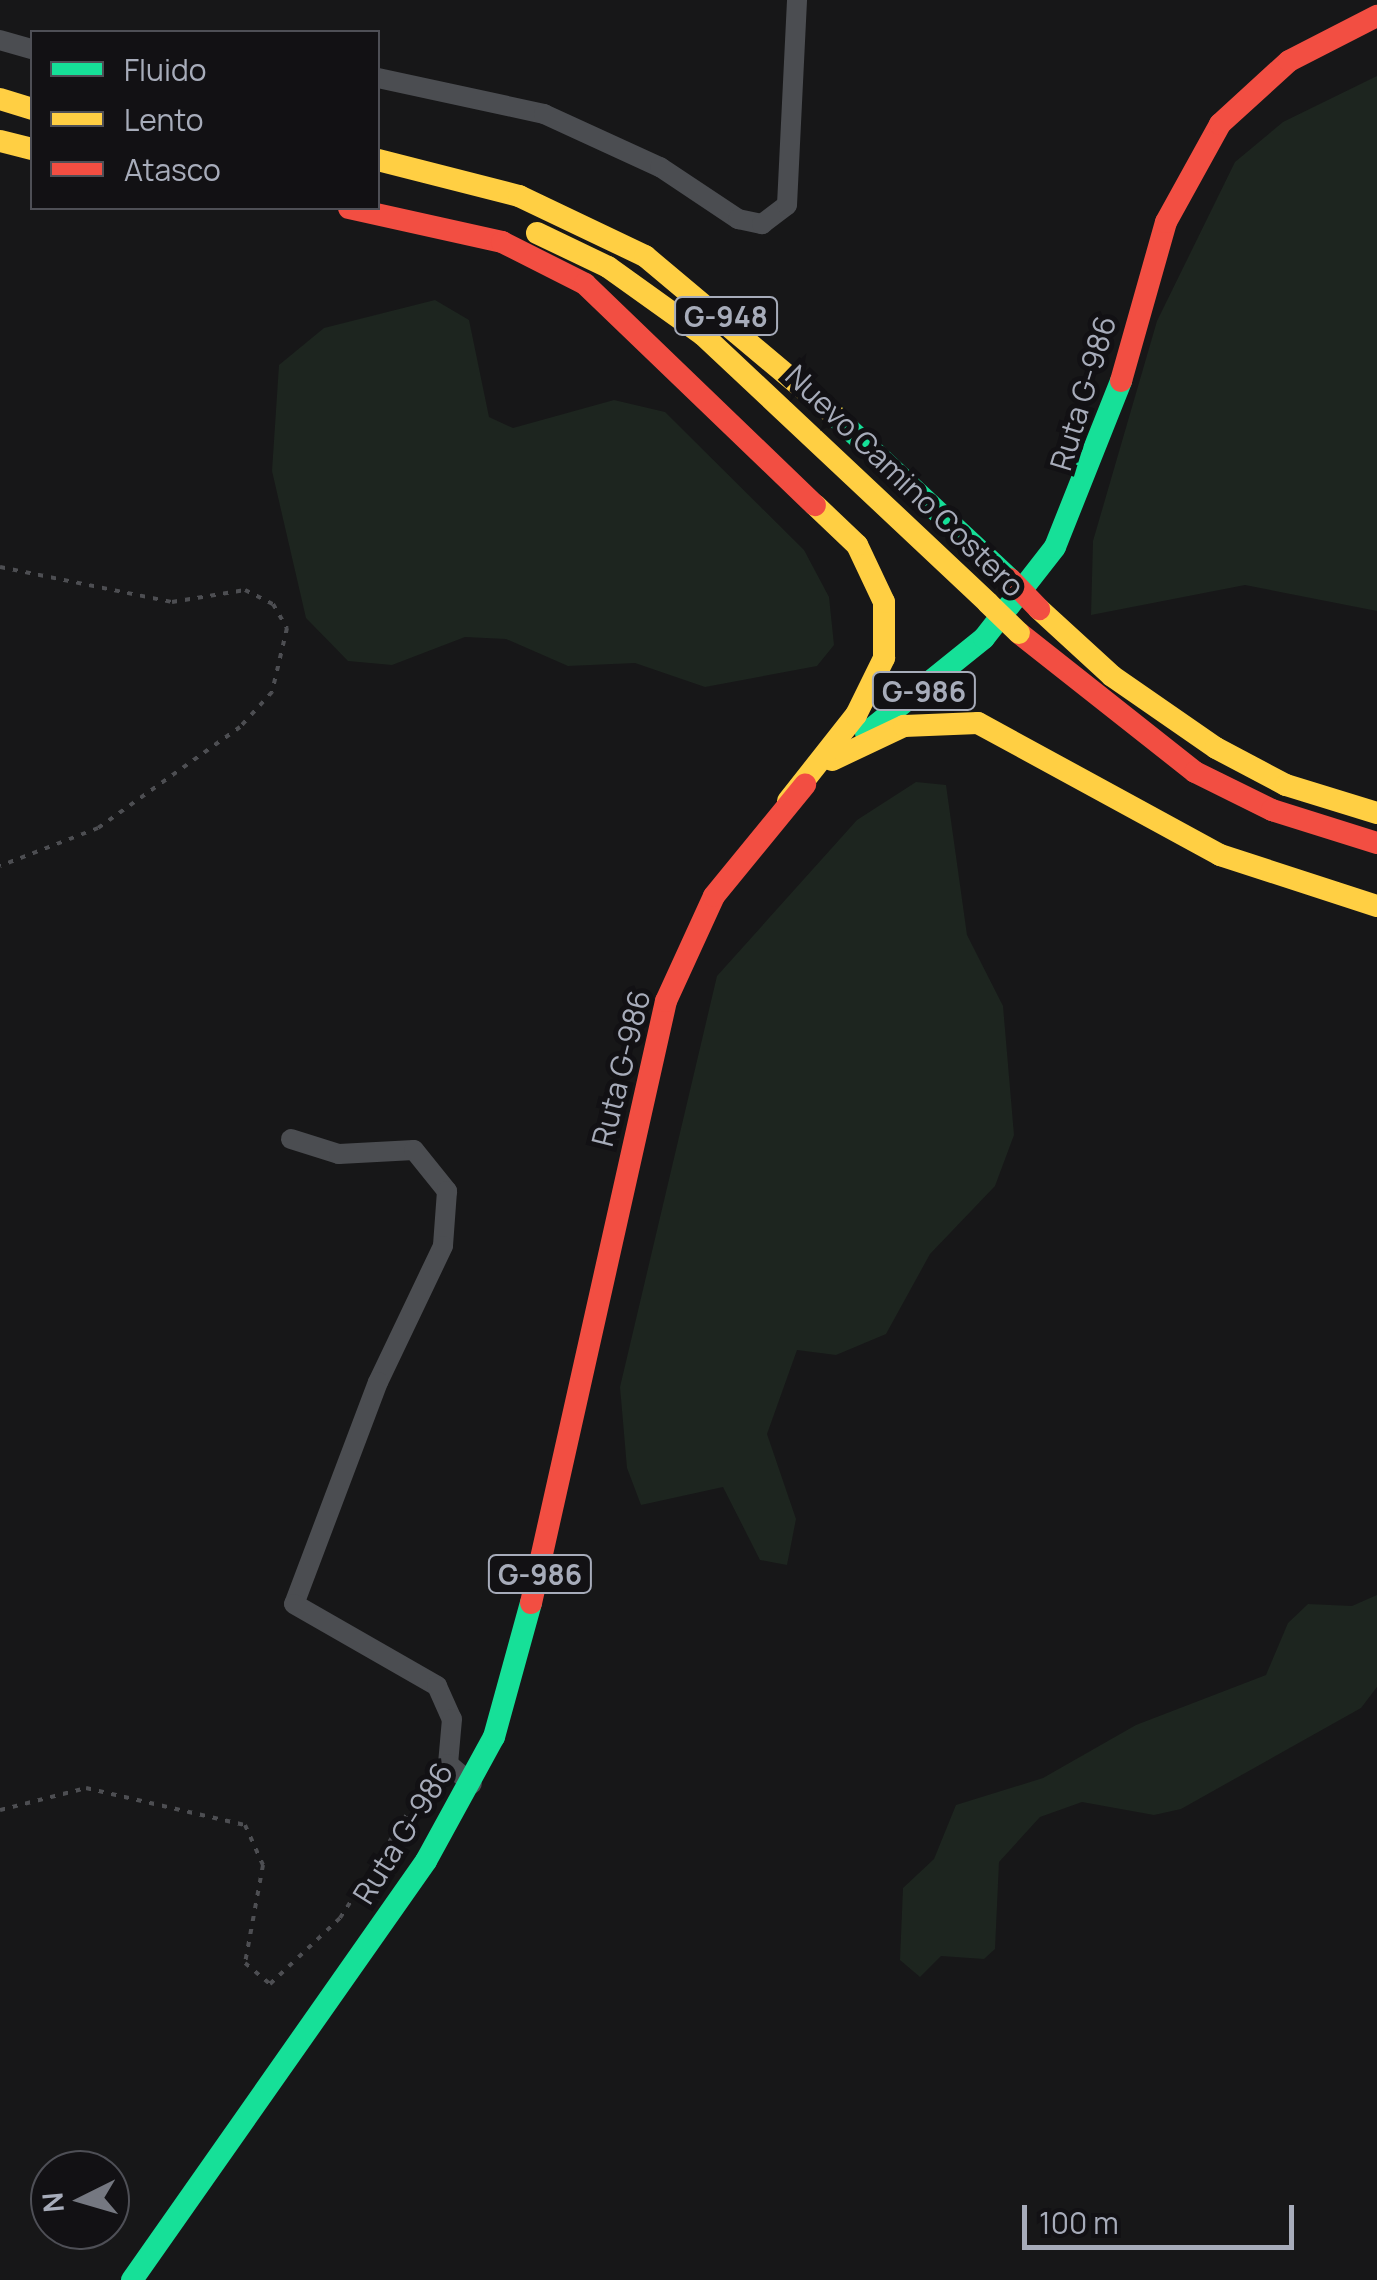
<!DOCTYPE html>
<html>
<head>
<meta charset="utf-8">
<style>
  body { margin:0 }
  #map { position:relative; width:1377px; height:2280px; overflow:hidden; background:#171718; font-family:Manrope,sans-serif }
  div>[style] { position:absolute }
  .green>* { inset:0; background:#1d251f }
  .path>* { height:4px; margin-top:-2px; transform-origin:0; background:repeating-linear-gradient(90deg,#4d4e52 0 5px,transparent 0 13px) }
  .street>* { height:20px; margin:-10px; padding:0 10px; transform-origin:10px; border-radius:10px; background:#4b4d51 }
  .fast>* { height:22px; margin:-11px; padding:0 11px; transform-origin:11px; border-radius:11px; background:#16e098 }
  .slow>* { height:22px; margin:-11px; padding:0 11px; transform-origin:11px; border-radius:11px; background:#ffcf43 }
  .jam>* { height:22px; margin:-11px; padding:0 11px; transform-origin:11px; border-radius:11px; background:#f24e42 }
  .slow-bridge>* { height:22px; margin:-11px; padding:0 11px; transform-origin:11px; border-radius:11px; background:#ffcf43 }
  .jam-bridge>* { height:22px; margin:-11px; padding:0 11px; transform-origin:11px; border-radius:11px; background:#f24e42 }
  span { translate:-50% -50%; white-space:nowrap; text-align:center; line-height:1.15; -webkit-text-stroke:10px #121114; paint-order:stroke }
  .shield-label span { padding:2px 8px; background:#121114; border:2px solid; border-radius:8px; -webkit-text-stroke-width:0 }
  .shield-label { font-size:28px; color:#a7acba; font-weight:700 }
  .street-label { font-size:30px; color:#a7acba }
  .legend { position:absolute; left:30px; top:30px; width:350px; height:180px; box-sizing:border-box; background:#121114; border:2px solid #4e4f56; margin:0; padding:12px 18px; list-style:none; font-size:30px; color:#a7acba }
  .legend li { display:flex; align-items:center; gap:20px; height:50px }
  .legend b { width:50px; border:2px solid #4e4f56 }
  .north { position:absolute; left:30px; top:2150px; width:100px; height:100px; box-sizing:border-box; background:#121114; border:2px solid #4e4f56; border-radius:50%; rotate:265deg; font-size:28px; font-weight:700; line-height:40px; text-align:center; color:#a7acba }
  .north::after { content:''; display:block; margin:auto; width:35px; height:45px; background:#757881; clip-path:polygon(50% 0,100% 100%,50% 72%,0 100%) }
  .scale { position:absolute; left:1022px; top:2205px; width:272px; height:45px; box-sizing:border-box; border:5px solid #a7acba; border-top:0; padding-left:12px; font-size:30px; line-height:35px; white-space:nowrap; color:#a7acba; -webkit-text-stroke:8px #121114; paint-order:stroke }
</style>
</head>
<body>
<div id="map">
  <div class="green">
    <div style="clip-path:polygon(1377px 76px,1377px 611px,1245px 585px,1091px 615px,1093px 541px,1157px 321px,1235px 162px,1283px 122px)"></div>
    <div style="clip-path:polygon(435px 300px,469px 320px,489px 417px,513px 428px,614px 400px,665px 412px,804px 550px,829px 597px,834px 645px,817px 666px,705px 687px,635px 663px,568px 666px,506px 639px,465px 637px,392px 665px,348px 661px,306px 618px,272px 471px,279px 365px,324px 328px)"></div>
    <div style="clip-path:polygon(916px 782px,946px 785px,967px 935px,1003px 1006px,1014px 1135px,995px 1186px,930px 1254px,886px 1334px,836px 1355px,797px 1350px,767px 1434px,796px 1519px,787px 1565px,760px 1560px,723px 1487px,641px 1505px,627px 1468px,620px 1387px,717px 976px,857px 820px)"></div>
    <div style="clip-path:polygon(1377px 1595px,1377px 1687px,1361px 1708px,1181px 1809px,1154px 1815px,1082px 1802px,1040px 1817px,999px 1862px,995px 1949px,984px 1959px,941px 1956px,920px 1977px,900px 1960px,903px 1888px,934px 1859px,956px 1805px,1043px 1778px,1136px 1725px,1266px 1675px,1288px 1623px,1308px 1604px,1352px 1606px)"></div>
  </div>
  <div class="path">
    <div style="left:0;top:567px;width:176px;rotate:11.5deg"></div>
    <div style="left:172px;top:602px;width:74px;rotate:-9.3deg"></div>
    <div style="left:245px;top:590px;width:31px;rotate:27deg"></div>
    <div style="left:273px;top:604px;width:28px;rotate:60deg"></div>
    <div style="left:287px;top:628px;width:66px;rotate:103.2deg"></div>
    <div style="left:272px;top:692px;width:47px;rotate:132.4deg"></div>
    <div style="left:240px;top:727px;width:174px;rotate:144.6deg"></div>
    <div style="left:98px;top:828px;width:105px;rotate:158.8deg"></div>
    <div style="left:0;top:1810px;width:89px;rotate:-14.3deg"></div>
    <div style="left:86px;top:1788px;width:163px;rotate:13.1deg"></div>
    <div style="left:245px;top:1825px;width:44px;rotate:65.8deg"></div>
    <div style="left:263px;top:1865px;width:100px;rotate:100.4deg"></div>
    <div style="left:245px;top:1963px;width:33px;rotate:40deg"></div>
    <div style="left:270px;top:1984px;width:96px;rotate:-43.3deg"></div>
    <div style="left:340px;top:1918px;width:169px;rotate:-57.1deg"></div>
  </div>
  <div class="street">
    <div style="left:0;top:40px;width:33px;rotate:16deg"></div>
    <div style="left:378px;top:78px;width:170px;rotate:12.2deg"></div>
    <div style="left:544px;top:114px;width:128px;rotate:24.6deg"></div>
    <div style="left:660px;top:167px;width:94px;rotate:33.7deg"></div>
    <div style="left:738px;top:219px;width:25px;rotate:12deg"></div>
    <div style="left:762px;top:224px;width:31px;rotate:-37deg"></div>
    <div style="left:787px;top:205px;width:205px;rotate:-87.2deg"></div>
    <div style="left:291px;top:1139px;width:50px;rotate:17.4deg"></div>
    <div style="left:339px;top:1154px;width:75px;rotate:-3.1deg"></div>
    <div style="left:414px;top:1150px;width:53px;rotate:51.2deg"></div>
    <div style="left:447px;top:1191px;width:55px;rotate:94.2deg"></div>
    <div style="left:443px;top:1246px;width:151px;rotate:115.5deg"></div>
    <div style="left:378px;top:1382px;width:237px;rotate:110.7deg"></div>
    <div style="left:294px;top:1604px;width:165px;rotate:29.8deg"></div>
    <div style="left:437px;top:1686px;width:36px;rotate:66deg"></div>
    <div style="left:452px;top:1719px;width:45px;rotate:95.1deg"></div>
    <div style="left:448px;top:1764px;width:31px;rotate:40deg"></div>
  </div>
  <div class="fast">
    <div style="left:833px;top:414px;width:242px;rotate:43deg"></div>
    <div style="left:866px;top:733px;width:151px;rotate:-38.8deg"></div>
    <div style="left:984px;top:638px;width:115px;rotate:-52deg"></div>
    <div style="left:1055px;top:547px;width:179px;rotate:-68.3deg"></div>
    <div style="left:132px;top:2280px;width:512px;rotate:-54.94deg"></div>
    <div style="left:426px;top:1861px;width:141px;rotate:-61.3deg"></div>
    <div style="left:494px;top:1737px;width:139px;rotate:-74.6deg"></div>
  </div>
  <div class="slow">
    <div style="left:0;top:99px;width:34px;rotate:17deg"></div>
    <div style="left:0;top:141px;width:33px;rotate:14deg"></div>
    <div style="left:378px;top:160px;width:146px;rotate:14.3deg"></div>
    <div style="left:519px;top:196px;width:140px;rotate:25.5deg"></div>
    <div style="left:645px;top:256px;width:246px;rotate:40deg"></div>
    <div style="left:537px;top:233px;width:79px;rotate:25.6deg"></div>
    <div style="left:608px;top:267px;width:117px;rotate:35.6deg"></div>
    <div style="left:703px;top:335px;width:391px;rotate:43.2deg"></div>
    <div style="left:1039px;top:609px;width:99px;rotate:42.5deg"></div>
    <div style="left:1112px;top:676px;width:126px;rotate:34.7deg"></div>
    <div style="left:1216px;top:748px;width:79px;rotate:27.9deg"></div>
    <div style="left:1286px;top:785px;width:95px;rotate:17.1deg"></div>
    <div style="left:832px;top:760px;width:80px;rotate:-25.3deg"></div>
    <div style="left:904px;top:726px;width:74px;rotate:-2.3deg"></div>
    <div style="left:978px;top:723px;width:276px;rotate:28.6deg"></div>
    <div style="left:1220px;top:855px;width:165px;rotate:18deg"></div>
    <div style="left:788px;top:801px;width:110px;rotate:-51.7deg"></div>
    <div style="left:856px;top:715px;width:64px;rotate:-63.8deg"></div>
    <div style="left:884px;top:658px;width:56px;rotate:-90deg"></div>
    <div style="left:884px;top:602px;width:63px;rotate:-115.3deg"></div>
    <div style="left:857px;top:545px;width:58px;rotate:-136.4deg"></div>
  </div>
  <div class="jam">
    <div style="left:349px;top:208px;width:157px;rotate:12.5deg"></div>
    <div style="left:502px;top:242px;width:93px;rotate:26.8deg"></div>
    <div style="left:585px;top:284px;width:319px;rotate:43.9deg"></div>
    <div style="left:1121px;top:381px;width:165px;rotate:-74.2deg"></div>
    <div style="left:1166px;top:222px;width:112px;rotate:-61.1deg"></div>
    <div style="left:1220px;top:124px;width:93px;rotate:-42.4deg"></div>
    <div style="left:1289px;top:61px;width:99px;rotate:-27.1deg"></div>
    <div style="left:1019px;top:633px;width:224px;rotate:38.3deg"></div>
    <div style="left:1195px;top:772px;width:86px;rotate:26.3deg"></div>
    <div style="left:1272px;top:810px;width:110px;rotate:17.4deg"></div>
    <div style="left:531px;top:1603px;width:617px;rotate:-77.36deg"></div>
    <div style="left:666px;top:1001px;width:115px;rotate:-65.4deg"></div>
    <div style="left:714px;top:896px;width:144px;rotate:-50.7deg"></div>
  </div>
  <div class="slow-bridge">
    <div style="left:988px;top:603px;width:43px;rotate:44.1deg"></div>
  </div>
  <div class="jam-bridge">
    <div style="left:1010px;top:579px;width:42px;rotate:46deg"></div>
  </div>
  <div class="shield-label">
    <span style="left:726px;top:316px">G-948</span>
    <span style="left:924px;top:691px">G-986</span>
    <span style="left:540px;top:1574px">G-986</span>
  </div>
  <div class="street-label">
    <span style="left:1083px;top:393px;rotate:-73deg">Ruta G-986</span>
    <span style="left:905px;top:481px;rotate:44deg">Nuevo Camino Costero</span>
    <span style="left:621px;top:1068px;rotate:-76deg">Ruta G-986</span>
    <span style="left:403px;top:1833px;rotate:-58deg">Ruta G-986</span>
  </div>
  <ul class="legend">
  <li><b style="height:12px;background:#16e098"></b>Fluido</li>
  <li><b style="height:12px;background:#ffcf43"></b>Lento</li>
  <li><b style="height:12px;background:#f24e42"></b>Atasco</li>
  </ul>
  <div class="north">N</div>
  <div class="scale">100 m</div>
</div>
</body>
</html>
